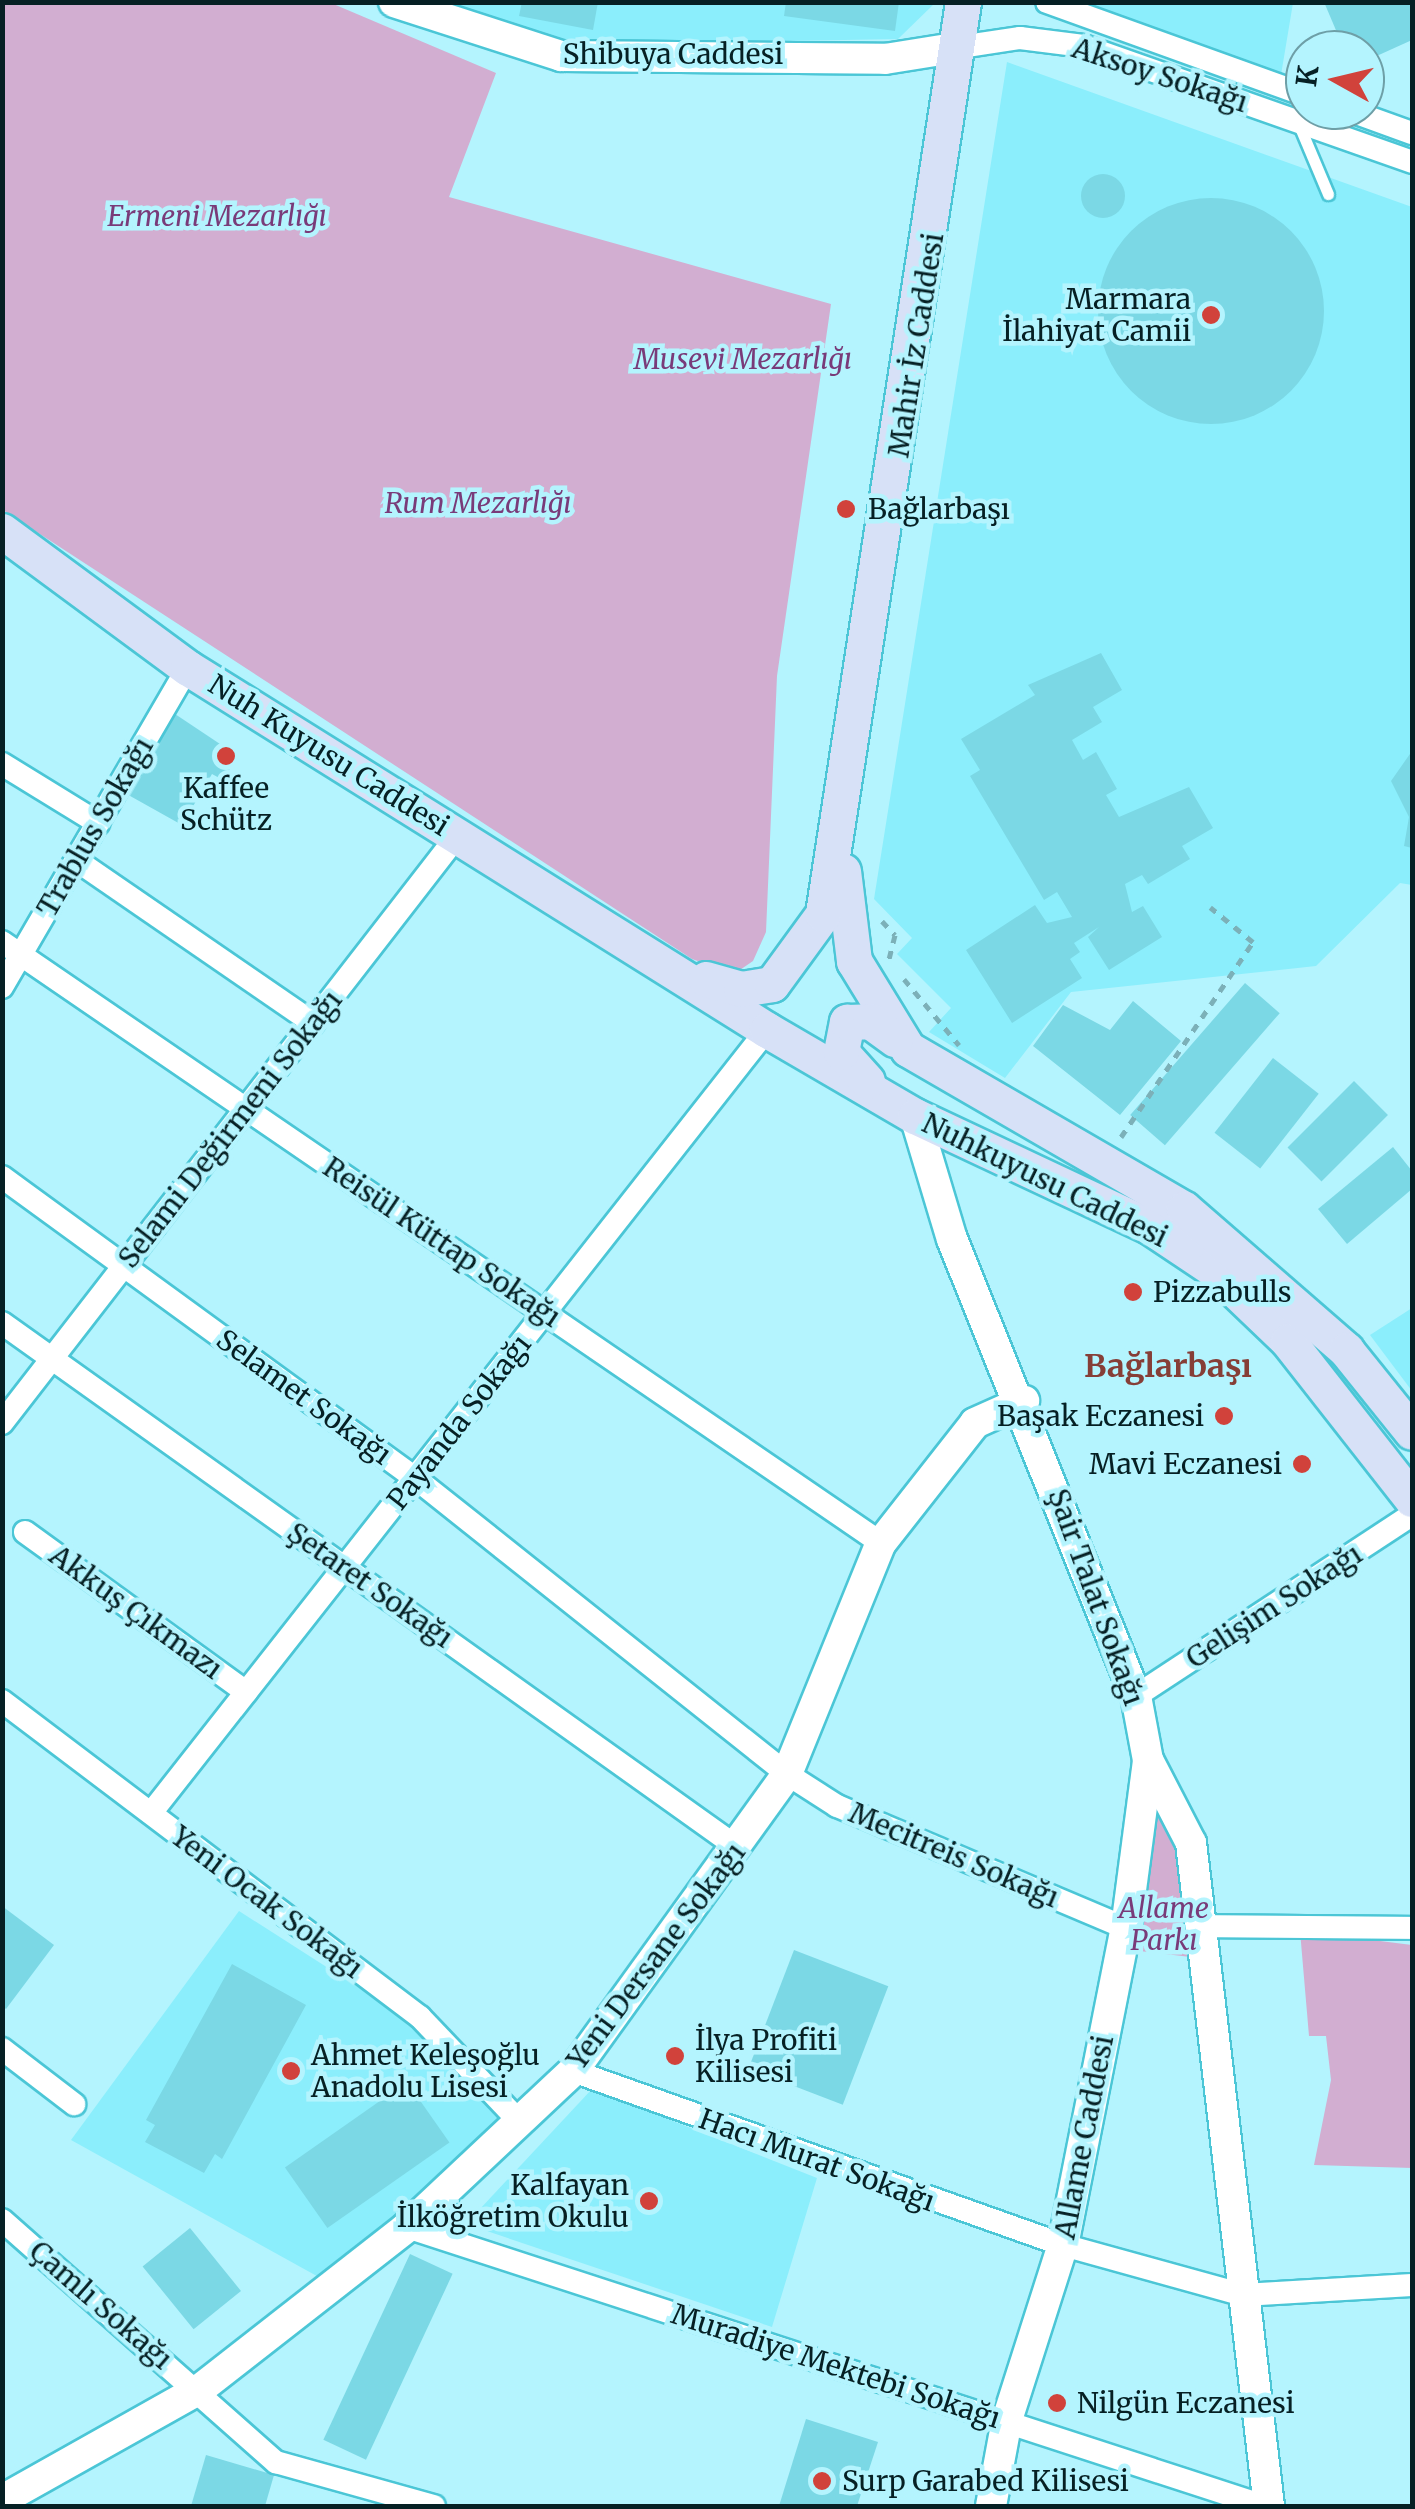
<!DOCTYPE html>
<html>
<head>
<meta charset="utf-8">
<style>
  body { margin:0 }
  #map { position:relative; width:1415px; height:2509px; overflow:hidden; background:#b4f4fe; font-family:Merriweather,serif }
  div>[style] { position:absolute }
  .built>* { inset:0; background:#8beefc }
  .green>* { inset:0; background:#d2aed1 }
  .building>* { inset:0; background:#7bd8e5; transform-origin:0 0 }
  .round { border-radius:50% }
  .path>* { height:5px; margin-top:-2.5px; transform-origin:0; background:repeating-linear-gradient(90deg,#7cb0b8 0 8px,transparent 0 16px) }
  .roads { filter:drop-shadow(2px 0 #4bc6d6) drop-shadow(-2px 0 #4bc6d6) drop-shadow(0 2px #4bc6d6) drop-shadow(0 -2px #4bc6d6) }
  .lane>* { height:11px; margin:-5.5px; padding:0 5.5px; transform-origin:5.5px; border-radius:5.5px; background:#fff }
  .street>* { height:22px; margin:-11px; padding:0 11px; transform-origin:11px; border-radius:11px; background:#fff }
  .secondary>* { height:30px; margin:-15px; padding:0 15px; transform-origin:15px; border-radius:15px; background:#fff }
  .primary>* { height:35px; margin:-17.5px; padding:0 17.5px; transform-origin:17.5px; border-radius:17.5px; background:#d7e1f7 }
  .dots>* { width:28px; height:28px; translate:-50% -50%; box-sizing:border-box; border:5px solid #b4f4fe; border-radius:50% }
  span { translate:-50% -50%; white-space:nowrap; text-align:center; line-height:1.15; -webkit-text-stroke:9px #b4f4fe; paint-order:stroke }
  .street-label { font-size:28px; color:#062024 }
  .park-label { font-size:28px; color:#793b79; font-style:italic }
  .poi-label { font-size:28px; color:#062024 }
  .right { translate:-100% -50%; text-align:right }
  .left { translate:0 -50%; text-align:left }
  .quarter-label { font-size:32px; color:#863e37; font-weight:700 }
  .frame { position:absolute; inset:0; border:5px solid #062024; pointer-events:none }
  .north { position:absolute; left:1285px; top:30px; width:100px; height:100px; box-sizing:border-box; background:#b4f4fe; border:2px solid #6e9fa7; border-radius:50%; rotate:278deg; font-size:28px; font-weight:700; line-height:40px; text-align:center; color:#062024 }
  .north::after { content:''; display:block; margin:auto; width:35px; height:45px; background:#d1423b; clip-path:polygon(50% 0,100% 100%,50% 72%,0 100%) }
</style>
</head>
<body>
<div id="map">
  <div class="built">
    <div style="clip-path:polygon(414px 3px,935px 3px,898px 39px,561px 45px)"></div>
    <div style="clip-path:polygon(1081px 3px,1293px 3px,1281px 75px)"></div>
    <div style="clip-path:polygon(1007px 62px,1412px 207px,1412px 885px,1400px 883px,1316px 966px,1071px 992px,1005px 1078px,929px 1032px,951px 1008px,897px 954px,912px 938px,874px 899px)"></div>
    <div style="clip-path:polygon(1412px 1308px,1412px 1391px,1370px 1335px)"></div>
    <div style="clip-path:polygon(239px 1911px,417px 2025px,503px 2116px,324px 2280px,71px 2140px)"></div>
    <div style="clip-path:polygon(592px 2089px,817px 2178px,772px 2327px,466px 2224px)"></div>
  </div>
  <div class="green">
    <div style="clip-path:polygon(2px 3px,331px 3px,496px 73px,449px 197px,831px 304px,777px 676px,766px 932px,753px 961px,734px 974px,692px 959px,3px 510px)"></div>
    <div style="clip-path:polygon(1151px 1784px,1185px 1846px,1199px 1958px,1131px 1950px)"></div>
    <div style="clip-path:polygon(1300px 1931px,1412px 1945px,1412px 2168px,1314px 2165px,1331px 2080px,1326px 2036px,1309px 2036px)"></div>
  </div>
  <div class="building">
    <div style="clip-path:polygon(522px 2px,598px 2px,593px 30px,519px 16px)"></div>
    <div style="clip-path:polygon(786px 2px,899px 2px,895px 31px,784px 16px)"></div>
    <div style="clip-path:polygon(1324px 2px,1412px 2px,1412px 40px,1370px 59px,1338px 35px)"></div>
    <div class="round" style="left:1081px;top:174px;width:44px;height:44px"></div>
    <div class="round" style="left:1098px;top:198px;width:226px;height:226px"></div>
    <div style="clip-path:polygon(1101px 653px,1122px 690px,1093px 707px,1102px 722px,1072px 740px,1083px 760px,1096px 752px,1117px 789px,1106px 795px,1119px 817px,1189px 787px,1213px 828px,1182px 846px,1190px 859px,1148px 884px,1142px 875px,1125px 884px,1132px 912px,1143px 906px,1162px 937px,1109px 970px,1088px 937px,1099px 927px,1074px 943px,1080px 952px,1070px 959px,1082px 978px,1012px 1023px,966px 950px,1035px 905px,1047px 923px,1072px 917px,1057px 892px,1044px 900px,970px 776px,980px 770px,961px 739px,1035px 695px,1028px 685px)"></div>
    <div style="clip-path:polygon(169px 710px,238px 756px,223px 780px,212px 774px,182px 825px,123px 792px)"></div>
    <div style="clip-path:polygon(1412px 751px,1412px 848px,1404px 846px,1409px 817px,1391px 781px)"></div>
    <div style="left:1245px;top:983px;width:46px;height:175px;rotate:41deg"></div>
    <div style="clip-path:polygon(1133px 1001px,1181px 1041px,1120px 1115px,1033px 1046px,1063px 1005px,1110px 1030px)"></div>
    <div style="left:1273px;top:1058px;width:58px;height:95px;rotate:38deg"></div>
    <div style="left:1354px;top:1081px;width:48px;height:94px;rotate:45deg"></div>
    <div style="clip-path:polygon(1393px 1147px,1412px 1171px,1412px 1189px,1347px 1244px,1318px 1209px)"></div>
    <div style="clip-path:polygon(2px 1906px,54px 1945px,6px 2009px,2px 2006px)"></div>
    <div style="left:794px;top:1950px;width:101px;height:127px;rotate:21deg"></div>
    <div style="clip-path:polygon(232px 1964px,306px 2005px,222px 2159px,215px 2154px,204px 2173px,145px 2142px,155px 2125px,146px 2120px)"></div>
    <div style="left:407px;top:2082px;width:74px;height:149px;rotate:55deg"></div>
    <div style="left:190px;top:2228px;width:81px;height:61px;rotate:51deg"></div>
    <div style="left:410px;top:2254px;width:47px;height:205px;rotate:25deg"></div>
    <div style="clip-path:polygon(806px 2419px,878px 2442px,857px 2506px,779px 2506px)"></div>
    <div style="clip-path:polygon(206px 2455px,274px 2475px,265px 2506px,191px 2506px)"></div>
  </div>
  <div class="path">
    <div style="left:882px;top:921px;width:19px;rotate:47deg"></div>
    <div style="left:895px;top:935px;width:25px;rotate:104deg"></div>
    <div style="left:904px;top:979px;width:86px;rotate:50.2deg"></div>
    <div style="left:1121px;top:1137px;width:235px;rotate:-55.9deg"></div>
    <div style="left:1253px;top:942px;width:55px;rotate:-140.9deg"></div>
  </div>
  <div class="roads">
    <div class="lane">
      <div style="left:1299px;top:125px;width:75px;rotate:67.2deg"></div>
    </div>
    <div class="street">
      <div style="left:1047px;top:2px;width:274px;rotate:19.8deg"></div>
      <div style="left:960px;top:47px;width:61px;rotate:-8.5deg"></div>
      <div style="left:1020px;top:38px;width:64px;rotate:7.2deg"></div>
      <div style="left:1083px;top:46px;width:349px;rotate:19.4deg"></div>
      <div style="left:1348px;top:110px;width:68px;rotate:19.8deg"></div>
      <div style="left:2px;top:764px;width:113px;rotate:31.6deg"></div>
      <div style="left:76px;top:860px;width:288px;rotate:34.5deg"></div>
      <div style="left:2px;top:942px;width:1065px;rotate:34.36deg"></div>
      <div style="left:2px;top:987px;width:369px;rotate:-59.8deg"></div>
      <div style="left:2px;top:1177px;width:511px;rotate:36.09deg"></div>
      <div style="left:415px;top:1478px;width:475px;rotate:38.5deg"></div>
      <div style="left:787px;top:1774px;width:59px;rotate:32.6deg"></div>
      <div style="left:837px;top:1806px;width:314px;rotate:22.9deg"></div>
      <div style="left:2px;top:1323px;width:903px;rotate:35.49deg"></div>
      <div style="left:2px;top:1423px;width:744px;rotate:-52.21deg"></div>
      <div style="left:25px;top:1532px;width:273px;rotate:35.9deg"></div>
      <div style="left:1136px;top:1696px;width:330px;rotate:-33.3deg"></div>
      <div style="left:2px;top:1701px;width:524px;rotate:37.09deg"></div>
      <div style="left:420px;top:2017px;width:141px;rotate:46.4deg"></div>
      <div style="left:151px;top:1813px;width:996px;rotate:-51.81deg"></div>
      <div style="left:1201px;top:1926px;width:211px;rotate:0.5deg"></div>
      <div style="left:2px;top:2049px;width:91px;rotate:37.4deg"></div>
      <div style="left:573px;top:2071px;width:520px;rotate:19.55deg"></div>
      <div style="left:1063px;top:2245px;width:187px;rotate:15.5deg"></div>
      <div style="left:1243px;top:2295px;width:169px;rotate:-3.4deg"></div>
      <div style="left:2px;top:2220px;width:366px;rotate:41.5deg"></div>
      <div style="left:276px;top:2462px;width:164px;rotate:15.6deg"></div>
      <div style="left:407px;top:2227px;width:901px;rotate:18.03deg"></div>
    </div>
    <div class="secondary">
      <div style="left:394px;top:2px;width:176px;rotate:17.9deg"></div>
      <div style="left:561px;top:56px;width:324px;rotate:0.5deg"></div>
      <div style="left:885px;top:59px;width:76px;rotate:-9.1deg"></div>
      <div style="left:915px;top:1116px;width:128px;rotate:73.3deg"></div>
      <div style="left:952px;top:1239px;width:493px;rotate:68.1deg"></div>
      <div style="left:1136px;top:1696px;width:65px;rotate:79.4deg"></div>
      <div style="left:1148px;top:1760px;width:93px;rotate:62.6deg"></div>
      <div style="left:1191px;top:1843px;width:668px;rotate:83.29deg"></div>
      <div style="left:2px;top:2500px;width:227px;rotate:-29.3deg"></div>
      <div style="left:200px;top:2389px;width:263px;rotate:-38deg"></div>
      <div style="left:407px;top:2227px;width:228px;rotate:-43.2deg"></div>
      <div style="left:573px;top:2071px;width:366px;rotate:-54.2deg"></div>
      <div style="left:787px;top:1774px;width:249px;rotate:-67.9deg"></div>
      <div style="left:881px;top:1543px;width:152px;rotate:-51.9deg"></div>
      <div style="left:975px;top:1423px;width:54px;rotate:-24.2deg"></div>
      <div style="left:991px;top:2506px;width:87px;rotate:-79.5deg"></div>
      <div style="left:1007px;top:2420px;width:184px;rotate:-72.3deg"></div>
      <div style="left:1063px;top:2245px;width:323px;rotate:-78.8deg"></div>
      <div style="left:1126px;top:1928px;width:169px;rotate:-82.5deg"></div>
    </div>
    <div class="primary">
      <div style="left:2px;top:531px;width:231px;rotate:36.4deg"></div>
      <div style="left:188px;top:668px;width:683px;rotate:32.01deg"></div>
      <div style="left:767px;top:1030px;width:171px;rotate:30.2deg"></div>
      <div style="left:915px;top:1116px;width:259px;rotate:25.2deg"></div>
      <div style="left:1149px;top:1226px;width:76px;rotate:33.7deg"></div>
      <div style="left:1212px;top:1268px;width:105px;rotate:43.8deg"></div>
      <div style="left:1288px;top:1341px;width:201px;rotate:51.9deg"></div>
      <div style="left:843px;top:871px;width:91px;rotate:83deg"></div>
      <div style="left:854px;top:961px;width:103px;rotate:58.5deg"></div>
      <div style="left:908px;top:1049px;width:319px;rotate:30.1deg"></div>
      <div style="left:1184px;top:1209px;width:215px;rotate:41deg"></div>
      <div style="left:1346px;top:1350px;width:105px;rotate:51.2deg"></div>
      <div style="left:706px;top:979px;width:36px;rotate:16deg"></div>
      <div style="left:741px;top:989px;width:31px;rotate:-9deg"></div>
      <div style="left:772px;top:984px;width:87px;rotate:-53.9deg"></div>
      <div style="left:823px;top:914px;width:923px;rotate:-81.27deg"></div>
      <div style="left:867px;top:1081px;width:39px;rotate:-132deg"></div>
      <div style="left:841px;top:1052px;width:31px;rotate:-79deg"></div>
      <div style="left:847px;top:1022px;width:23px;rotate:-2deg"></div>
      <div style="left:870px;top:1021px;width:31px;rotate:36deg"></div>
    </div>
  </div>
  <div class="dots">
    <div style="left:1211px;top:315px;background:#d1423b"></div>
    <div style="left:846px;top:509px;background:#d1423b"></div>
    <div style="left:226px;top:756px;background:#d1423b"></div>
    <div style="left:1133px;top:1292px;background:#d1423b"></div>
    <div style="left:1224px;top:1416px;background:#d1423b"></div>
    <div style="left:1302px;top:1464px;background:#d1423b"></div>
    <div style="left:675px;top:2056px;background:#d1423b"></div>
    <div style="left:291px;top:2071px;background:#d1423b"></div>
    <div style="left:649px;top:2201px;background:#d1423b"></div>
    <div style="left:1057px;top:2403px;background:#d1423b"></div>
    <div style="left:822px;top:2481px;background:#d1423b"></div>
  </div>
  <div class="street-label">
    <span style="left:673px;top:54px">Shibuya Caddesi</span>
    <span style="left:1160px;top:75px;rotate:18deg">Aksoy Sokağı</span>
    <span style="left:916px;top:345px;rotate:-81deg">Mahir İz Caddesi</span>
    <span style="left:329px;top:755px;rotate:32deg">Nuh Kuyusu Caddesi</span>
    <span style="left:95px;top:827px;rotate:-60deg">Trablus Sokağı</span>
    <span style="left:230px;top:1129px;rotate:-52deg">Selami Değirmeni Sokağı</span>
    <span style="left:1045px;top:1180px;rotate:26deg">Nuhkuyusu Caddesi</span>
    <span style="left:442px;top:1242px;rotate:34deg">Reisül Küttap Sokağı</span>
    <span style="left:304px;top:1397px;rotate:36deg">Selamet Sokağı</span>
    <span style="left:459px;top:1422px;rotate:-52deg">Payanda Sokağı</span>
    <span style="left:370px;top:1585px;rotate:35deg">Şetaret Sokağı</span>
    <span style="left:1096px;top:1597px;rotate:70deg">Şair Talat Sokağı</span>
    <span style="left:1274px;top:1606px;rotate:-33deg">Gelişim Sokağı</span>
    <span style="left:136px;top:1612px;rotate:36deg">Akkuş Çıkmazı</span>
    <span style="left:954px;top:1855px;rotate:23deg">Mecitreis Sokağı</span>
    <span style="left:267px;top:1902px;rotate:37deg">Yeni Ocak Sokağı</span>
    <span style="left:656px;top:1956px;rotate:-53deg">Yeni Dersane Sokağı</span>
    <span style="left:1084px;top:2137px;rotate:-79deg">Allame Caddesi</span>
    <span style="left:817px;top:2160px;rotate:20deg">Hacı Murat Sokağı</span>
    <span style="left:101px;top:2305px;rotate:41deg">Çamlı Sokağı</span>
    <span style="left:836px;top:2366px;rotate:18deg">Muradiye Mektebi Sokağı</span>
  </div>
  <div class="park-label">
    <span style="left:217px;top:216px">Ermeni Mezarlığı</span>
    <span style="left:743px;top:359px">Musevi Mezarlığı</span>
    <span style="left:478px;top:503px">Rum Mezarlığı</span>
    <span style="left:1164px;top:1924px">Allame<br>Parkı</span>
  </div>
  <div class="poi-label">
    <span class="right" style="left:1191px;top:315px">Marmara<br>İlahiyat Camii</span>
    <span class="left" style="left:868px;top:509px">Bağlarbaşı</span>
    <span style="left:226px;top:804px">Kaffee<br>Schütz</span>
    <span class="left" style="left:1153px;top:1292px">Pizzabulls</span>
    <span class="right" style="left:1204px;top:1416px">Başak Eczanesi</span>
    <span class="right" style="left:1282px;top:1464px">Mavi Eczanesi</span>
    <span class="left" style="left:695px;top:2056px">İlya Profiti<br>Kilisesi</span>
    <span class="left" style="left:311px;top:2071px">Ahmet Keleşoğlu<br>Anadolu Lisesi</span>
    <span class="right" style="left:629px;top:2201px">Kalfayan<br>İlköğretim Okulu</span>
    <span class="left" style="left:1077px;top:2403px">Nilgün Eczanesi</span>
    <span class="left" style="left:842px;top:2481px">Surp Garabed Kilisesi</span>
  </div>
  <div class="quarter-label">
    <span style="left:1168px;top:1366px">Bağlarbaşı</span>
  </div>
  <div class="frame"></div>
  <div class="north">K</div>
</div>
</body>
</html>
